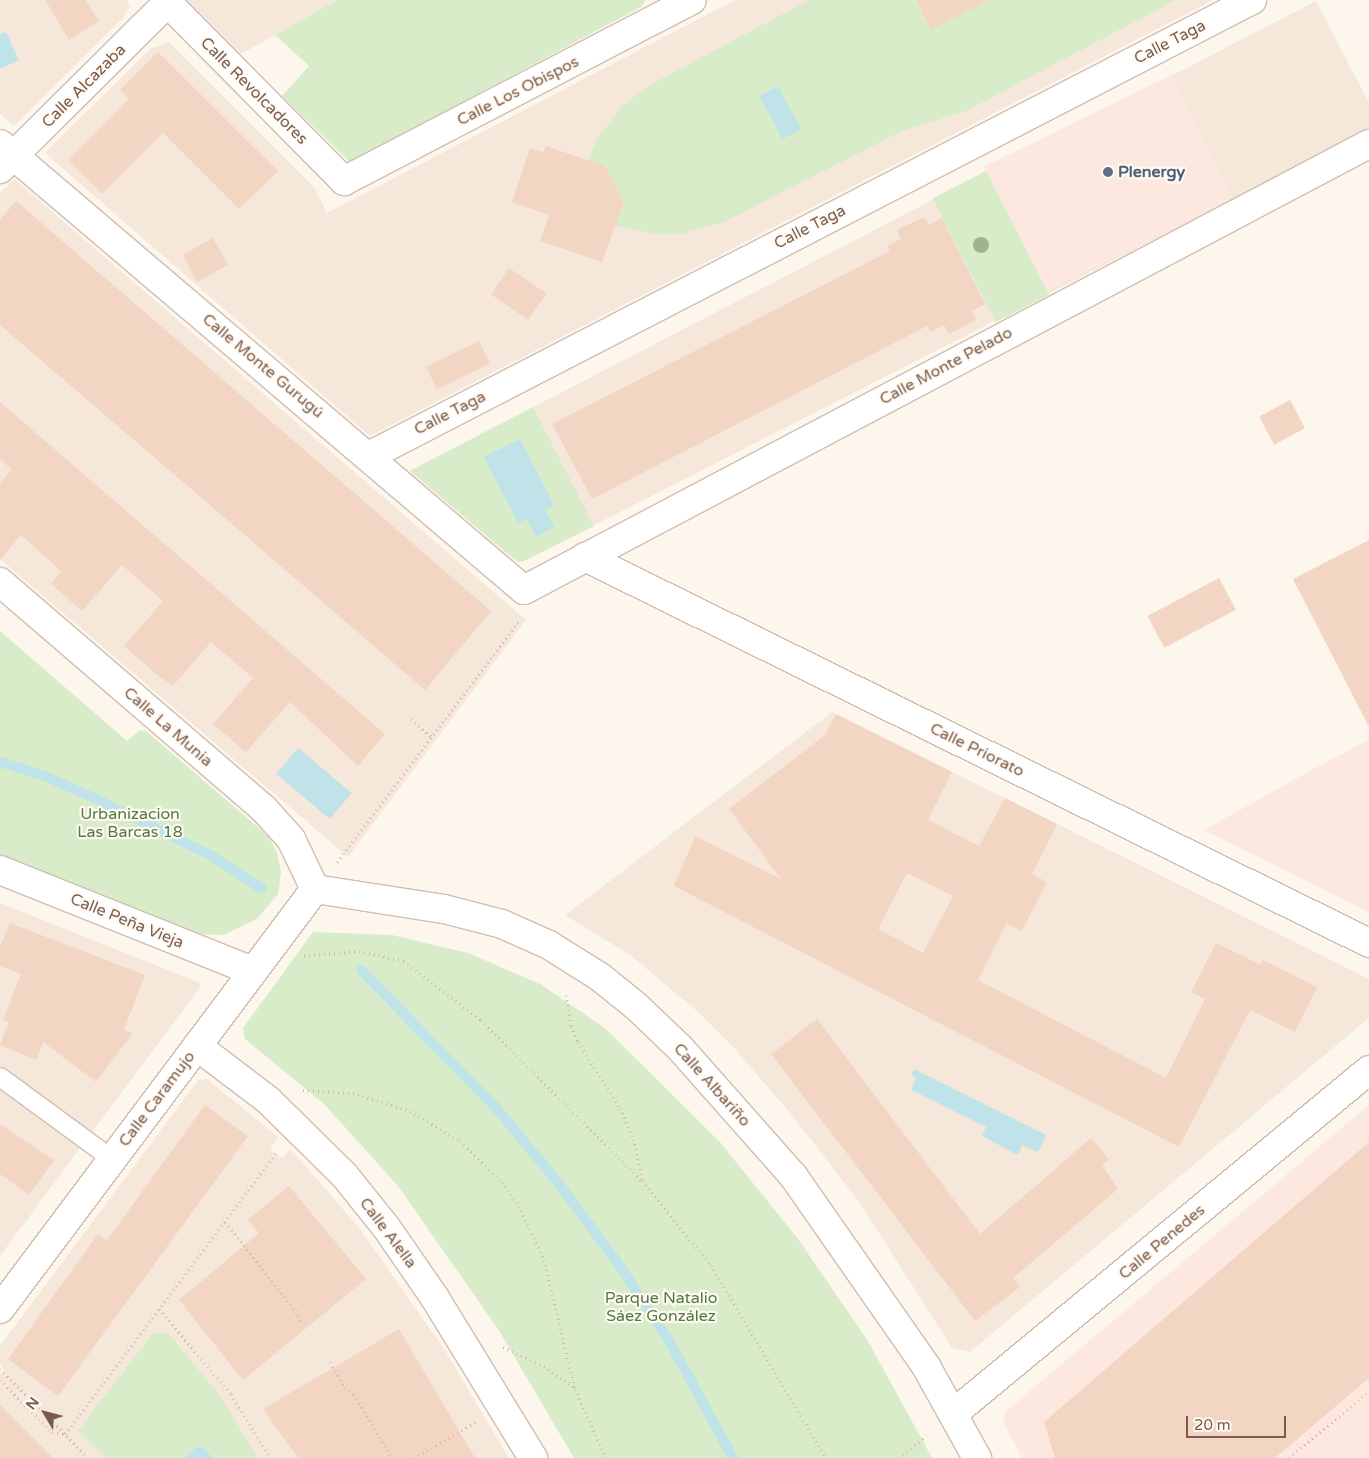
<!DOCTYPE html>
<html>
<head>
<meta charset="utf-8">
<style>
  body { margin:0 }
  #map { position:relative; width:1369px; height:1458px; overflow:hidden; background:#fdf6ec; font-family:"Varela Round",sans-serif }
  div>[style] { position:absolute }
  .residential>* { inset:0; background:#f5e8da }
  .commercial>* { inset:0; background:#fde8e0; transform-origin:0 0 }
  .green>* { inset:0; background:#d8ecc9; transform-origin:0 0 }
  .water>* { inset:0; background:#bfe3e8; transform-origin:0 0 }
  .stream>* { height:10px; margin:-5px; padding:0 5px; transform-origin:5px; border-radius:5px; background:#bfe3e8 }
  .building>* { inset:0; background:#f3d5c3; transform-origin:0 0 }
  .path>* { height:3px; margin-top:-1.5px; transform-origin:0; background:repeating-linear-gradient(90deg,#d9b8a5 0 1px,transparent 0 5px) }
  .roads { filter:drop-shadow(1px 0 #d1beb0) drop-shadow(-1px 0 #d1beb0) drop-shadow(0 1px #d1beb0) drop-shadow(0 -1px #d1beb0) }
  .lane>* { height:18px; margin:-9px; padding:0 9px; transform-origin:9px; border-radius:9px; background:#fff }
  .street>* { height:28px; margin:-14px; padding:0 14px; transform-origin:14px; border-radius:14px; background:#fff }
  .trees>* { width:16px; height:16px; margin:-8px; border-radius:50%; background:#a0b28e }
  .dots>* { width:14px; height:14px; translate:-50% -50%; box-sizing:border-box; border:2px solid #fffaf3; border-radius:50% }
  span { translate:-50% -50%; white-space:nowrap; text-align:center; line-height:1.15; -webkit-text-stroke:4.5px #fffaf3; paint-order:stroke }
  .street-label { font-size:16px; color:#7a5c4d }
  .service-label { font-size:16px; color:#4e5e75; font-weight:700 }
  .left { translate:0 -50%; text-align:left }
  .park-label { font-size:16px; color:#537a41 }
  .north { position:absolute; left:20px; top:1388px; width:50px; height:50px; -webkit-text-stroke:4px #fffaf3; paint-order:stroke; rotate:307deg; font-size:14px; font-weight:700; line-height:20px; text-align:center; color:#7a5c4d }
  .north::after { content:''; display:block; margin:auto; width:18px; height:22px; background:#7a5c4d; clip-path:polygon(50% 0,100% 100%,50% 72%,0 100%) }
  .scale { position:absolute; left:1186px; top:1416px; width:100px; height:22px; box-sizing:border-box; border:2px solid #7a5c4d; border-top:0; padding-left:6px; font-size:15px; line-height:18px; white-space:nowrap; color:#7a5c4d; -webkit-text-stroke:4px #fffaf3; paint-order:stroke }
</style>
</head>
<body>
<div id="map">
  <div class="residential">
    <div style="clip-path:polygon(0 0,127px 0,130px 6px,124px 17px,14px 126px,0 114px)"></div>
    <div style="clip-path:polygon(187px 0,337px 0,241px 54px)"></div>
    <div style="clip-path:polygon(735px 0,1213px 0,370px 436px,45px 153px,150px 49px,169px 42px,315px 188px,327px 213px)"></div>
    <div style="clip-path:polygon(1316px 1px,1369px 103px,1369px 130px,524px 561px,513px 559px,410px 471px)"></div>
    <div style="clip-path:polygon(14px 179px,526px 620px,348px 857px,0 559px,0 193px)"></div>
    <div style="clip-path:polygon(832px 712px,1369px 979px,1369px 1018px,970px 1352px,952px 1348px,860px 1203px,791px 1114px,734px 1048px,697px 1011px,630px 955px,565px 915px)"></div>
    <div style="clip-path:polygon(0 903px,198px 982px,201px 986px,0 1256px)"></div>
    <div style="clip-path:polygon(207px 1079px,278px 1137px,270px 1150px,282px 1158px,291px 1149px,360px 1229px,446px 1352px,509px 1458px,0 1458px,0 1374px,4px 1369px,0 1364px,0 1346px,198px 1080px)"></div>
  </div>
  <div class="commercial">
    <div style="left:1172px;top:75px;width:139px;height:209px;rotate:64deg"></div>
    <div style="clip-path:polygon(1369px 740px,1369px 912px,1204px 830px,1328px 761px)"></div>
    <div style="clip-path:polygon(1369px 1105px,1369px 1458px,1022px 1458px,1003px 1421px,1005px 1412px)"></div>
  </div>
  <div class="green">
    <div style="clip-path:polygon(337px 0,646px 0,641px 7px,350px 162px,282px 96px,309px 66px,275px 35px)"></div>
    <div style="clip-path:polygon(809px 0,916px 0,931px 30px,977px 6px,974px 0,1176px 0,966px 111px,902px 131px,724px 222px,681px 234px,658px 234px,615px 226px,624px 202px,605px 166px,588px 160px,597px 139px,624px 104px,652px 84px)"></div>
    <div style="left:986px;top:171px;width:139px;height:60px;rotate:63deg"></div>
    <div style="clip-path:polygon(533px 407px,594px 526px,524px 561px,518px 562px,410px 471px)"></div>
    <div style="clip-path:polygon(0 631px,127px 741px,139px 731px,145px 730px,268px 836px,277px 852px,281px 872px,278px 894px,257px 919px,223px 935px,191px 934px,0 858px)"></div>
    <div style="clip-path:polygon(313px 932px,392px 935px,468px 953px,540px 984px,605px 1028px,720px 1142px,798px 1239px,868px 1341px,932px 1458px,574px 1458px,498px 1329px,398px 1186px,324px 1104px,245px 1039px,243px 1028px)"></div>
    <div style="clip-path:polygon(153px 1333px,168px 1333px,221px 1397px,258px 1458px,105px 1458px,78px 1431px)"></div>
  </div>
  <div class="water">
    <div style="clip-path:polygon(6px 32px,19px 60px,0 69px,0 34px)"></div>
    <div style="left:778px;top:86px;width:49px;height:21px;rotate:62deg"></div>
    <div style="clip-path:polygon(520px 439px,554px 505px,545px 509px,554px 527px,536px 537px,527px 519px,518px 523px,484px 457px)"></div>
    <div style="left:298px;top:748px;width:70px;height:34px;rotate:40deg"></div>
    <div style="clip-path:polygon(914px 1069px,1046px 1135px,1038px 1152px,1022px 1145px,1018px 1155px,982px 1136px,986px 1127px,911px 1090px,916px 1078px,911px 1075px)"></div>
    <div style="clip-path:polygon(196px 1447px,202px 1447px,213px 1458px,185px 1458px)"></div>
  </div>
  <div class="stream">
    <div style="left:0;top:762px;width:47px;rotate:17.3deg"></div>
    <div style="left:45px;top:776px;width:56px;rotate:24.3deg"></div>
    <div style="left:96px;top:799px;width:127px;rotate:26.2deg"></div>
    <div style="left:210px;top:855px;width:61px;rotate:32.9deg"></div>
    <div style="left:361px;top:970px;width:194px;rotate:45.6deg"></div>
    <div style="left:497px;top:1109px;width:97px;rotate:50.4deg"></div>
    <div style="left:559px;top:1184px;width:97px;rotate:53.4deg"></div>
    <div style="left:617px;top:1262px;width:98px;rotate:56.6deg"></div>
    <div style="left:671px;top:1344px;width:130px;rotate:61.5deg"></div>
  </div>
  <div class="building">
    <div style="clip-path:polygon(45px 0,85px 0,99px 21px,69px 40px)"></div>
    <div style="clip-path:polygon(916px 0,989px 0,931px 30px)"></div>
    <div style="clip-path:polygon(158px 52px,278px 171px,239px 209px,163px 133px,102px 194px,68px 160px,129px 99px,120px 90px)"></div>
    <div style="clip-path:polygon(546px 146px,605px 166px,624px 202px,602px 262px,540px 241px,549px 215px,512px 202px,530px 148px,543px 152px)"></div>
    <div style="clip-path:polygon(16px 201px,491px 611px,425px 690px,0 325px,0 220px)"></div>
    <div style="clip-path:polygon(924px 217px,929px 225px,942px 218px,985px 304px,972px 311px,976px 320px,949px 334px,944px 325px,930px 332px,927px 326px,592px 499px,552px 424px,890px 251px,887px 246px,901px 239px,897px 230px)"></div>
    <div style="left:213px;top:238px;width:31px;height:35px;rotate:61deg"></div>
    <div style="left:509px;top:268px;width:45px;height:32px;rotate:34deg"></div>
    <div style="left:479px;top:341px;width:25px;height:59px;rotate:64deg"></div>
    <div style="left:1290px;top:400px;width:32px;height:35px;rotate:62deg"></div>
    <div style="clip-path:polygon(0 402px,385px 734px,358px 766px,290px 702px,246px 752px,213px 724px,253px 678px,211px 642px,173px 686px,156px 674px,124px 646px,163px 601px,122px 565px,82px 611px,51px 584px,61px 571px,21px 535px,0 560px,0 483px,11px 469px,0 459px)"></div>
    <div style="clip-path:polygon(1369px 540px,1369px 727px,1293px 579px)"></div>
    <div style="left:1219px;top:578px;width:36px;height:81px;rotate:62deg"></div>
    <div style="clip-path:polygon(evenodd,836px 714px,952px 772px,928px 820px,979px 846px,1005px 798px,1057px 824px,1032px 874px,1047px 882px,1022px 931px,1006px 924px,978px 980px,1166px 1078px,1205px 999px,1191px 992px,1216px 943px,1261px 965px,1263px 960px,1317px 987px,1295px 1032px,1250px 1010px,1179px 1147px,674px 886px,695px 836px,781px 879px,729px 809px,825px 735px,836px 714px,907px 873px,953px 896px,923px 953px,878px 929px,907px 873px)"></div>
    <div style="clip-path:polygon(10px 923px,145px 975px,124px 1030px,133px 1033px,96px 1082px,43px 1042px,36px 1060px,0 1045px,9px 1022px,3px 1020px,21px 974px,0 966px,0 947px)"></div>
    <div style="clip-path:polygon(817px 1019px,980px 1234px,1091px 1138px,1109px 1159px,1102px 1165px,1118px 1189px,1013px 1278px,1020px 1287px,975px 1321px,771px 1054px)"></div>
    <div style="clip-path:polygon(205px 1105px,248px 1136px,58px 1396px,8px 1359px,98px 1234px,107px 1240px)"></div>
    <div style="clip-path:polygon(0 1124px,54px 1160px,29px 1195px,0 1174px)"></div>
    <div style="clip-path:polygon(1369px 1142px,1369px 1378px,1275px 1458px,1055px 1458px,1044px 1422px)"></div>
    <div style="clip-path:polygon(289px 1186px,366px 1279px,243px 1380px,179px 1300px,259px 1233px,248px 1220px)"></div>
    <div style="clip-path:polygon(399px 1329px,475px 1458px,298px 1458px,263px 1409px)"></div>
    <div style="clip-path:polygon(0 1405px,53px 1458px,0 1458px)"></div>
  </div>
  <div class="path">
    <div style="left:411px;top:719px;width:28px;rotate:41deg"></div>
    <div style="left:337px;top:862px;width:304px;rotate:-53deg"></div>
    <div style="left:304px;top:956px;width:55px;rotate:-5.2deg"></div>
    <div style="left:359px;top:951px;width:46px;rotate:12.5deg"></div>
    <div style="left:404px;top:961px;width:97px;rotate:37.5deg"></div>
    <div style="left:481px;top:1020px;width:228px;rotate:45deg"></div>
    <div style="left:642px;top:1181px;width:109px;rotate:50.6deg"></div>
    <div style="left:711px;top:1265px;width:225px;rotate:59.2deg"></div>
    <div style="left:566px;top:995px;width:31px;rotate:81deg"></div>
    <div style="left:571px;top:1026px;width:17px;rotate:66deg"></div>
    <div style="left:578px;top:1042px;width:78px;rotate:57.5deg"></div>
    <div style="left:620px;top:1108px;width:34px;rotate:66deg"></div>
    <div style="left:634px;top:1139px;width:42px;rotate:79deg"></div>
    <div style="left:303px;top:1090px;width:50px;rotate:3.4deg"></div>
    <div style="left:353px;top:1093px;width:60px;rotate:17.5deg"></div>
    <div style="left:410px;top:1111px;width:58px;rotate:31deg"></div>
    <div style="left:460px;top:1141px;width:59px;rotate:44.3deg"></div>
    <div style="left:502px;top:1182px;width:29px;rotate:55deg"></div>
    <div style="left:519px;top:1206px;width:60px;rotate:65.2deg"></div>
    <div style="left:544px;top:1260px;width:133px;rotate:76.5deg"></div>
    <div style="left:575px;top:1389px;width:76px;rotate:65.8deg"></div>
    <div style="left:225px;top:1222px;width:114px;rotate:51.4deg"></div>
    <div style="left:296px;top:1311px;width:15px;rotate:67deg"></div>
    <div style="left:159px;top:1309px;width:111px;rotate:49.7deg"></div>
    <div style="left:231px;top:1394px;width:75px;rotate:58.6deg"></div>
    <div style="left:503px;top:1347px;width:45px;rotate:24.9deg"></div>
    <div style="left:544px;top:1366px;width:38px;rotate:35deg"></div>
    <div style="left:330px;top:1362px;width:29px;rotate:59deg"></div>
    <div style="left:345px;top:1387px;width:11px;rotate:38deg"></div>
    <div style="left:354px;top:1394px;width:74px;rotate:59.3deg"></div>
    <div style="left:0;top:1369px;width:92px;rotate:45deg"></div>
    <div style="left:0;top:1380px;width:74px;rotate:45deg"></div>
    <div style="left:52px;top:1432px;width:12px;rotate:9deg"></div>
    <div style="left:88px;top:1458px;width:33px;rotate:-134deg"></div>
    <div style="left:65px;top:1434px;width:353px;rotate:-53.1deg"></div>
    <div style="left:414px;top:1458px;width:72px;rotate:-30.1deg"></div>
    <div style="left:899px;top:1458px;width:35px;rotate:-39deg"></div>
    <div style="left:1289px;top:1458px;width:104px;rotate:-39.9deg"></div>
  </div>
  <div class="roads">
    <div class="lane">
      <div style="left:0;top:1077px;width:139px;rotate:36.2deg"></div>
    </div>
    <div class="street">
      <div style="left:165px;top:0;width:255px;rotate:45.3deg"></div>
      <div style="left:344px;top:181px;width:392px;rotate:-27.5deg"></div>
      <div style="left:0;top:144px;width:688px;rotate:40.4deg"></div>
      <div style="left:524px;top:590px;width:955px;rotate:-27.83deg"></div>
      <div style="left:0;top:169px;width:235px;rotate:-44.8deg"></div>
      <div style="left:369px;top:456px;width:994px;rotate:-27.31deg"></div>
      <div style="left:585px;top:557px;width:874px;rotate:26.21deg"></div>
      <div style="left:0;top:582px;width:347px;rotate:40.7deg"></div>
      <div style="left:263px;top:808px;width:42px;rotate:47.9deg"></div>
      <div style="left:291px;top:839px;width:55px;rotate:64.4deg"></div>
      <div style="left:0;top:870px;width:272px;rotate:21.8deg"></div>
      <div style="left:315px;top:889px;width:131px;rotate:8.8deg"></div>
      <div style="left:444px;top:909px;width:60px;rotate:14.5deg"></div>
      <div style="left:502px;top:924px;width:51px;rotate:24.1deg"></div>
      <div style="left:549px;top:945px;width:60px;rotate:32.1deg"></div>
      <div style="left:600px;top:977px;width:46px;rotate:38.9deg"></div>
      <div style="left:636px;top:1006px;width:61px;rotate:43.7deg"></div>
      <div style="left:680px;top:1048px;width:172px;rotate:48.5deg"></div>
      <div style="left:794px;top:1177px;width:233px;rotate:55.1deg"></div>
      <div style="left:927px;top:1368px;width:103px;rotate:60.9deg"></div>
      <div style="left:197px;top:1046px;width:89px;rotate:37.3deg"></div>
      <div style="left:268px;top:1100px;width:108px;rotate:44.6deg"></div>
      <div style="left:345px;top:1176px;width:65px;rotate:51.2deg"></div>
      <div style="left:386px;top:1227px;width:86px;rotate:55.4deg"></div>
      <div style="left:435px;top:1298px;width:188px;rotate:58.5deg"></div>
      <div style="left:0;top:1309px;width:525px;rotate:-53.13deg"></div>
      <div style="left:954px;top:1413px;width:538px;rotate:-39.57deg"></div>
    </div>
  </div>
  <div class="trees">
    <div style="left:981px;top:245px"></div>
  </div>
  <div class="dots">
    <div style="left:1108px;top:172px;background:#5c6f8a"></div>
  </div>
  <div class="street-label">
    <span style="left:1170px;top:42px;rotate:-27deg">Calle Taga</span>
    <span style="left:84px;top:86px;rotate:-45deg">Calle Alcazaba</span>
    <span style="left:254px;top:91px;rotate:45deg">Calle Revolcadores</span>
    <span style="left:518px;top:91px;rotate:-27deg">Calle Los Obispos</span>
    <span style="left:810px;top:227px;rotate:-27deg">Calle Taga</span>
    <span style="left:263px;top:366px;rotate:40deg">Calle Monte Gurugú</span>
    <span style="left:946px;top:366px;rotate:-28deg">Calle Monte Pelado</span>
    <span style="left:450px;top:413px;rotate:-27deg">Calle Taga</span>
    <span style="left:168px;top:727px;rotate:41deg">Calle La Munia</span>
    <span style="left:977px;top:750px;rotate:26deg">Calle Priorato</span>
    <span style="left:127px;top:921px;rotate:22deg">Calle Peña Vieja</span>
    <span style="left:712px;top:1085px;rotate:48deg">Calle Albariño</span>
    <span style="left:157px;top:1099px;rotate:-53deg">Calle Caramujo</span>
    <span style="left:388px;top:1233px;rotate:53deg">Calle Alella</span>
    <span style="left:1162px;top:1242px;rotate:-40deg">Calle Penedes</span>
  </div>
  <div class="service-label">
    <span class="left" style="left:1118px;top:172px">Plenergy</span>
  </div>
  <div class="park-label">
    <span style="left:130px;top:823px">Urbanizacion<br>Las Barcas 18</span>
    <span style="left:661px;top:1307px">Parque Natalio<br>Sáez González</span>
  </div>
  <div class="north">N</div>
  <div class="scale">20 m</div>
</div>
</body>
</html>
